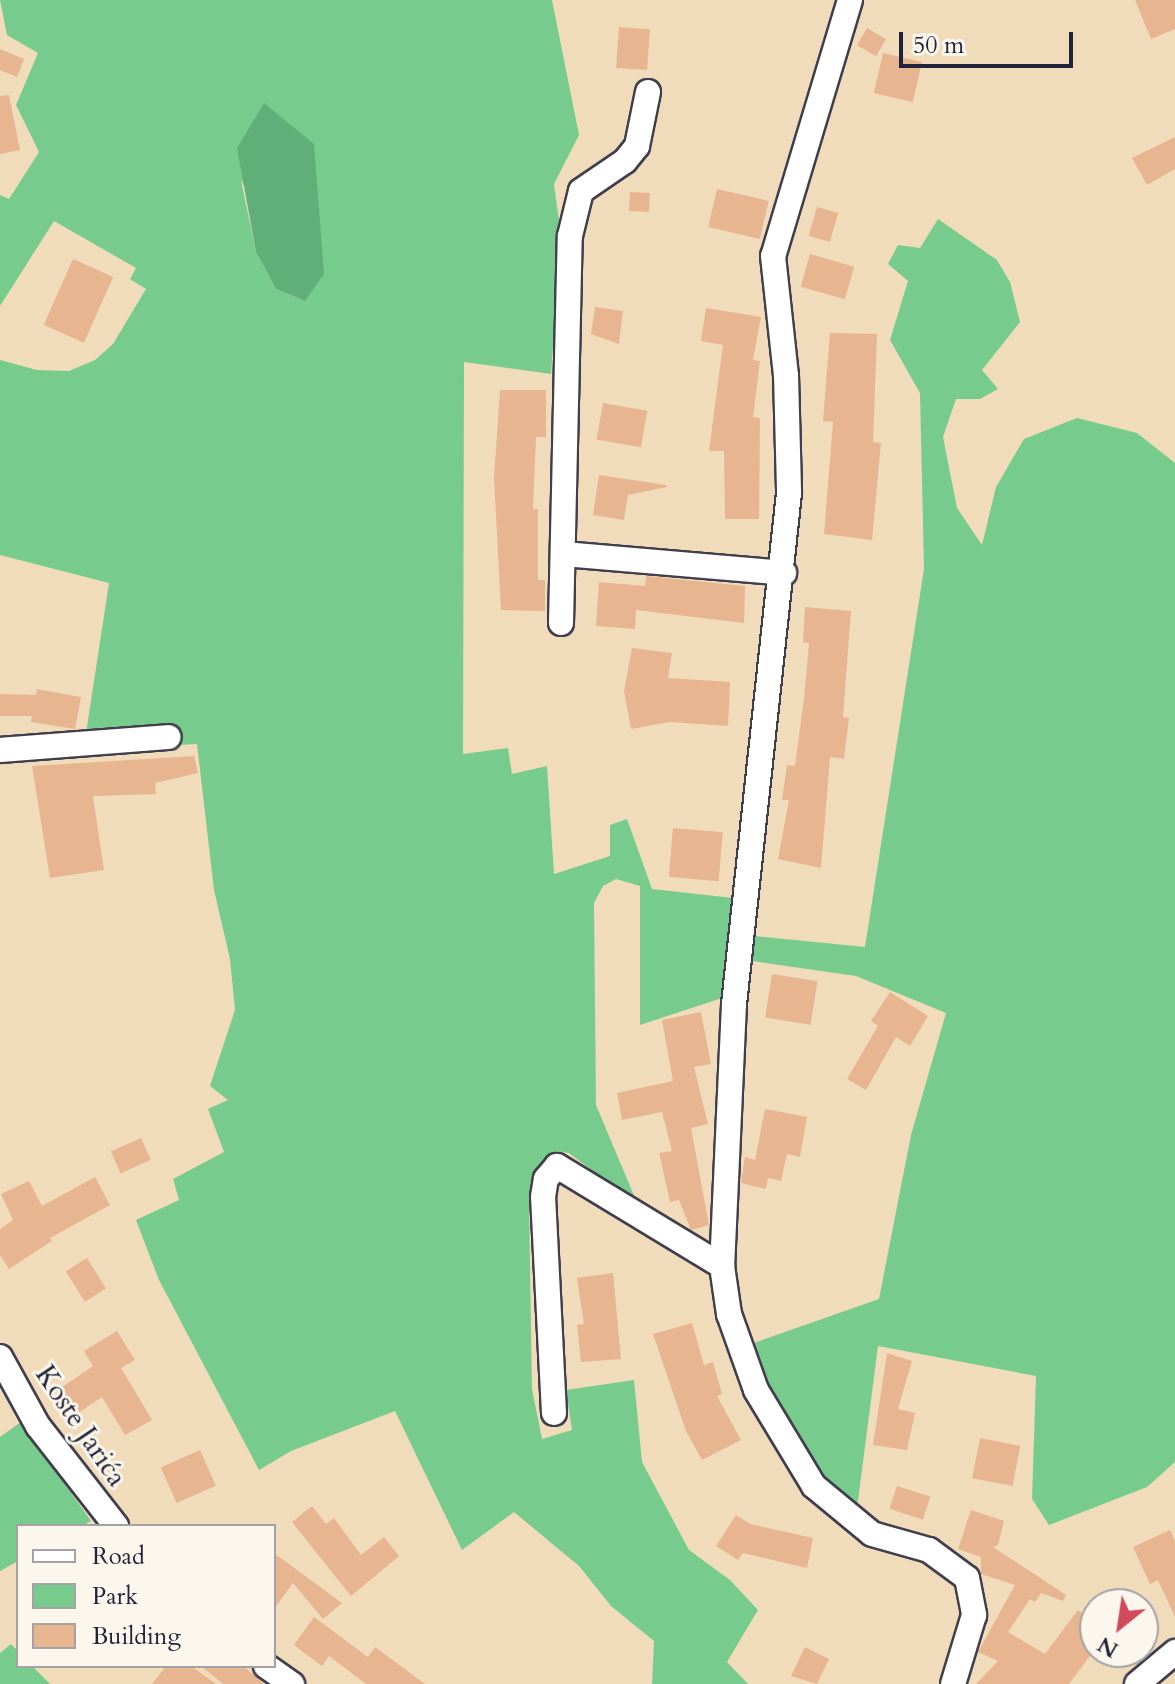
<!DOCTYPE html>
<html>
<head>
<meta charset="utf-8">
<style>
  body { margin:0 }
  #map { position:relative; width:1175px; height:1684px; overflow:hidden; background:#f0dcbb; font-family:Cardo,serif }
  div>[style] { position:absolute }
  .green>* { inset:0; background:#77cb8d }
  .forest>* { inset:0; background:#61af78 }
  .building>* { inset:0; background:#e7b58f; transform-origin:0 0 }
  .roads { filter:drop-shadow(2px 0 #413e4e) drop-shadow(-2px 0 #413e4e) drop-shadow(0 2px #413e4e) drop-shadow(0 -2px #413e4e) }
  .minor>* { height:24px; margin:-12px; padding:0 12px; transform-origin:12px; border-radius:12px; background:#fff }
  span { translate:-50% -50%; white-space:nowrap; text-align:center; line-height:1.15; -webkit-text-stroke:6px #fbf7ec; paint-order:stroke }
  .street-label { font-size:28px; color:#22223b }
  .legend { position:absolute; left:16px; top:1524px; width:260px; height:144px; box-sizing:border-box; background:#fbf7ec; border:2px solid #a4a2a5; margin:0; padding:10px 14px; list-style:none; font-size:24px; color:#22223b }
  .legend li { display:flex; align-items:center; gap:16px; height:40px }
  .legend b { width:40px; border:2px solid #a4a2a5 }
  .north { position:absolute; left:1079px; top:1588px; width:80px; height:80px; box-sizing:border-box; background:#fbf7ec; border:2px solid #a4a2a5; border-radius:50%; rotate:210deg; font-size:22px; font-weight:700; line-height:32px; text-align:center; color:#22223b }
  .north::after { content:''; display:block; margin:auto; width:28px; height:36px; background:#d1495b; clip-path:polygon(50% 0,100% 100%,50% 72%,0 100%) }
  .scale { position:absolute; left:899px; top:32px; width:174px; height:36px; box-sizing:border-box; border:4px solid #22223b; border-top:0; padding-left:10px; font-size:24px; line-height:28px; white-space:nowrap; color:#22223b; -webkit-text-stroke:6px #fbf7ec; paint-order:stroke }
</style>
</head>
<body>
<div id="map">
  <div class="green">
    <div style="clip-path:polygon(evenodd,0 0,552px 0,579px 135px,554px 184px,561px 236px,551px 374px,464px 362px,463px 754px,508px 748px,512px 774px,547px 766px,554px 874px,610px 856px,610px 825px,627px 819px,652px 889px,733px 898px,725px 997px,640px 1025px,640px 886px,616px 879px,603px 886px,594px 903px,596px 1105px,638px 1205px,569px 1153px,557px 1151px,540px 1172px,529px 1203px,532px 1389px,542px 1439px,572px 1430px,566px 1390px,634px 1380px,642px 1462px,689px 1550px,730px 1580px,758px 1610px,727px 1662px,748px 1684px,652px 1684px,654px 1641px,611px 1606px,579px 1566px,514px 1512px,462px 1550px,395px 1411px,291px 1451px,259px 1470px,159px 1280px,136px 1220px,179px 1200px,173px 1179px,224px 1152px,208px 1109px,228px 1100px,210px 1086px,235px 1010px,230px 959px,214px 890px,197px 744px,178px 745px,177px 728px,86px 733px,109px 583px,0 555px,0 360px,37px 370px,69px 371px,95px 360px,113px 344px,146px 289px,130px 279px,136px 268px,54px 221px,0 306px,0 195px,9px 199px,39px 152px,16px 105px,38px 53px,7px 35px,0 0,241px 180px,305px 301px,276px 289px,256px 252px,241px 180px)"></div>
    <div style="clip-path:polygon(938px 219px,997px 260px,1010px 282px,1020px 322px,982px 370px,998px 389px,980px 399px,956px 399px,943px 437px,957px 508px,982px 545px,996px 487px,1024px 439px,1077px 418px,1137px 433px,1175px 463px,1175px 1462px,1147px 1487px,1049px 1525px,1032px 1499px,1036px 1376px,878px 1346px,856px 1516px,824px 1483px,761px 1381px,748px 1345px,879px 1299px,911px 1135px,946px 1013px,856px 976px,752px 961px,755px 936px,865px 947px,924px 569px,920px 393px,890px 340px,908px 281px,888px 264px,898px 245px,920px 248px)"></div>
    <div style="clip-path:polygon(21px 1422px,91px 1521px,82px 1526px,18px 1526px,18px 1561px,0 1571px,0 1437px)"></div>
    <div style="clip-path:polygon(11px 1644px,18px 1651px,18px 1666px,32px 1666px,50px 1684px,0 1684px,0 1653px)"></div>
  </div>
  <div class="forest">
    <div style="clip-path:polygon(264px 103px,314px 144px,324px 274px,305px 301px,276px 289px,256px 252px,237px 148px)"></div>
  </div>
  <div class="building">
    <div style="clip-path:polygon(1135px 0,1175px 0,1175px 29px,1151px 39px)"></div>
    <div style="left:619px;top:27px;width:31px;height:41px;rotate:4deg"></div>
    <div style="left:867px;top:28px;width:22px;height:20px;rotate:30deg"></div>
    <div style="clip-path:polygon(0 49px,24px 59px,17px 77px,0 70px)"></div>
    <div style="left:883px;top:53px;width:40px;height:41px;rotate:13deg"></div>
    <div style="clip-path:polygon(9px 95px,20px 150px,0 154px,0 96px)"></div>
    <div style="clip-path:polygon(1175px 137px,1175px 169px,1147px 185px,1132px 158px)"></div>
    <div style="left:717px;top:189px;width:53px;height:39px;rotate:13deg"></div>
    <div style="left:630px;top:192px;width:20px;height:19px;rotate:3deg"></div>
    <div style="left:817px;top:207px;width:22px;height:30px;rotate:16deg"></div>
    <div style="left:810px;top:254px;width:46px;height:34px;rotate:16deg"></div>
    <div style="left:73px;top:259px;width:44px;height:72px;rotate:24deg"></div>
    <div style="clip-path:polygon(595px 307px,623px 311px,619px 344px,591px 334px)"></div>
    <div style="clip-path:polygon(706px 308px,761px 317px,753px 360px,760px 361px,753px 417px,760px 418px,759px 519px,725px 519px,724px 451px,709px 451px,723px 345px,701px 341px)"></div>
    <div style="clip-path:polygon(830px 333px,877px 334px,873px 442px,881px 443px,872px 540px,824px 534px,833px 422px,823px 421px)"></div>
    <div style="clip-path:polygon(500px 390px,546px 390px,546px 437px,536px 437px,533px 509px,538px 509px,538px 580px,545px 580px,545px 611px,501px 610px,494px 478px)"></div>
    <div style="left:603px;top:403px;width:45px;height:37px;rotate:10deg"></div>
    <div style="clip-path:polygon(599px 475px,666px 485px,667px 487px,628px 495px,624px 520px,593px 515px)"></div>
    <div style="clip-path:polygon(646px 576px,745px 586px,744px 623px,636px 610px,635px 629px,596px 626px,599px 582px,645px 586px)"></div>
    <div style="clip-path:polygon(805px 607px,851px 611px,843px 717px,849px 718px,844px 759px,830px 757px,821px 868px,778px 859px,789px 800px,782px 800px,787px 765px,795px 766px,804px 698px,809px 643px,803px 642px)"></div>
    <div style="clip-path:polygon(632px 648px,672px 653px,668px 678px,730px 682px,728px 726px,670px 722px,631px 729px,624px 691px)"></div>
    <div style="clip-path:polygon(37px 689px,81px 697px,75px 729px,31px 722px,32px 716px,0 716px,0 694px,36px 695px)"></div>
    <div style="clip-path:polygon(194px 756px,198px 773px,155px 783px,156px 794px,93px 796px,104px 870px,50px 878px,32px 766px)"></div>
    <div style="left:673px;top:828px;width:50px;height:49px;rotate:5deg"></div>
    <div style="left:772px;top:974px;width:46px;height:44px;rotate:9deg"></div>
    <div style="clip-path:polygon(890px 992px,928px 1016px,910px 1046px,896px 1037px,866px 1090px,847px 1079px,878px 1026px,871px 1021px)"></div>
    <div style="clip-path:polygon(701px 1012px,711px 1064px,694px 1067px,708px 1124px,691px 1128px,709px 1225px,691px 1230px,679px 1200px,670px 1202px,659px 1153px,672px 1151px,662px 1112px,622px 1120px,617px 1093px,673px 1081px,662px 1020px)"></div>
    <div style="clip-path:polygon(765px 1109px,807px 1117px,800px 1157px,787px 1154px,781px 1181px,768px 1178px,766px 1189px,741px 1183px,745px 1157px,755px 1160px)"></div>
    <div style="left:141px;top:1138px;width:24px;height:33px;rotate:66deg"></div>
    <div style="clip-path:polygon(95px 1177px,110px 1205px,50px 1238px,52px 1241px,9px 1269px,0 1255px,0 1229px,13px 1220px,1px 1194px,29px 1181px,42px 1206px)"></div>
    <div style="left:87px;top:1258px;width:36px;height:25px;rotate:58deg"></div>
    <div style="clip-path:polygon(613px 1273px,621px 1359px,581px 1362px,577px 1325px,584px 1324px,577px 1278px)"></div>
    <div style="clip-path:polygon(692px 1323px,704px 1365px,713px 1362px,722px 1394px,717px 1396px,741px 1440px,702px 1460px,686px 1431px,653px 1334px)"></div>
    <div style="clip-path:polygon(117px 1331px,135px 1360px,121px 1368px,152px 1420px,125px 1435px,102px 1397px,75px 1415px,58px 1390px,93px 1366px,84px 1351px)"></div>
    <div style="clip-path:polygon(887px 1353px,912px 1361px,898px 1409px,915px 1413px,907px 1450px,873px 1445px)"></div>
    <div style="left:980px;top:1438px;width:41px;height:41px;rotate:11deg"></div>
    <div style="left:200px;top:1450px;width:39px;height:43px;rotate:66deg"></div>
    <div style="left:897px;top:1486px;width:35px;height:24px;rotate:18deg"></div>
    <div style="clip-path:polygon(312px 1506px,326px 1524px,334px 1518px,361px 1555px,384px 1537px,399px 1556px,351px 1596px,292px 1522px)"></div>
    <div style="clip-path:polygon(971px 1510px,1004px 1521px,998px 1545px,993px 1547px,1066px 1595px,1063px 1601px,1041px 1593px,1035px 1602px,1030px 1599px,1008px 1632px,1045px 1654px,1078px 1610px,1095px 1622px,1095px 1649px,1069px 1684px,976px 1684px,998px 1661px,978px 1652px,1015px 1585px,981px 1574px,981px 1557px,958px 1549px)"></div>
    <div style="clip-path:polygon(736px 1515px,750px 1524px,813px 1538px,807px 1568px,743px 1553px,738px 1560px,716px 1546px)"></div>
    <div style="clip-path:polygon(1170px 1530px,1175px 1541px,1175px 1617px,1158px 1580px,1150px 1584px,1133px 1547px)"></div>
    <div style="clip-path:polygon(274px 1554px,282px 1559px,342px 1603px,323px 1619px,293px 1583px,274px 1609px)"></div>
    <div style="clip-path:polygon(314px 1617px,368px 1657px,375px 1647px,425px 1684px,366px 1684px,329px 1656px,322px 1666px,294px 1645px)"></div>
    <div style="clip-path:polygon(805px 1647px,829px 1659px,817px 1684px,791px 1676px)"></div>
    <div style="clip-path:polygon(166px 1666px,191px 1666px,216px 1684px,152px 1684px)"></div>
    <div style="clip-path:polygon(201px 1666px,243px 1666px,264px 1684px,223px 1684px)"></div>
  </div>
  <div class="roads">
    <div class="minor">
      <div style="left:850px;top:0;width:267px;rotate:106.7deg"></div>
      <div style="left:773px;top:256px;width:120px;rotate:83.8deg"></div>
      <div style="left:786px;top:375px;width:118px;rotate:88.5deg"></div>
      <div style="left:789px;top:493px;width:514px;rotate:96.14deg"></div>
      <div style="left:734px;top:1004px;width:262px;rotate:92.6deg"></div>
      <div style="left:722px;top:1266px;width:49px;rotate:81.7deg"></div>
      <div style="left:729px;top:1314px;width:81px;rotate:70.4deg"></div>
      <div style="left:756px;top:1390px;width:112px;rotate:58.9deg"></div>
      <div style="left:814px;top:1486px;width:75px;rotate:39.6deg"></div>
      <div style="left:872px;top:1534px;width:59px;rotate:15.7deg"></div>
      <div style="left:929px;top:1550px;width:47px;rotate:36.4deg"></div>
      <div style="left:967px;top:1578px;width:38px;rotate:79deg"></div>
      <div style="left:974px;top:1615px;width:72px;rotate:106.9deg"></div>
      <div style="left:564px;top:554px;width:221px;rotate:4.9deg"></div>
      <div style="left:561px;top:623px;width:387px;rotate:-88.7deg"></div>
      <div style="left:570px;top:236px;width:46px;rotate:-76.3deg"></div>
      <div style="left:581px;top:191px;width:53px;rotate:-34.3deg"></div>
      <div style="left:625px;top:161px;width:19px;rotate:-51deg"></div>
      <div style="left:637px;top:146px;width:55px;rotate:-78.5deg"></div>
      <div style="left:0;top:750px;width:169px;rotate:-4.4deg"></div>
      <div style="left:0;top:1357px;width:79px;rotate:61.2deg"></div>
      <div style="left:38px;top:1426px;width:127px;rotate:52deg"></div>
      <div style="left:554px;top:1413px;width:216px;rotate:-92.9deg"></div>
      <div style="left:543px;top:1197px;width:18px;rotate:-81deg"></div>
      <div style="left:546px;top:1179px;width:17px;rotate:-50deg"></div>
      <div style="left:557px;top:1166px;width:193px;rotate:31.2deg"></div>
      <div style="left:266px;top:1666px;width:32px;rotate:35deg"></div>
      <div style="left:1137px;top:1684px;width:50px;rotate:-40.1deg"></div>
    </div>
  </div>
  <div class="street-label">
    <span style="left:81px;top:1426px;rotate:56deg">Koste Jarića</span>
  </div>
  <ul class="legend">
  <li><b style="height:10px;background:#fff"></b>Road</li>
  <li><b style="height:22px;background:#77cb8d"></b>Park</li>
  <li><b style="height:22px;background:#e7b58f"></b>Building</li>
  </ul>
  <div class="north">N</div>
  <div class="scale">50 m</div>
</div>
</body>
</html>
